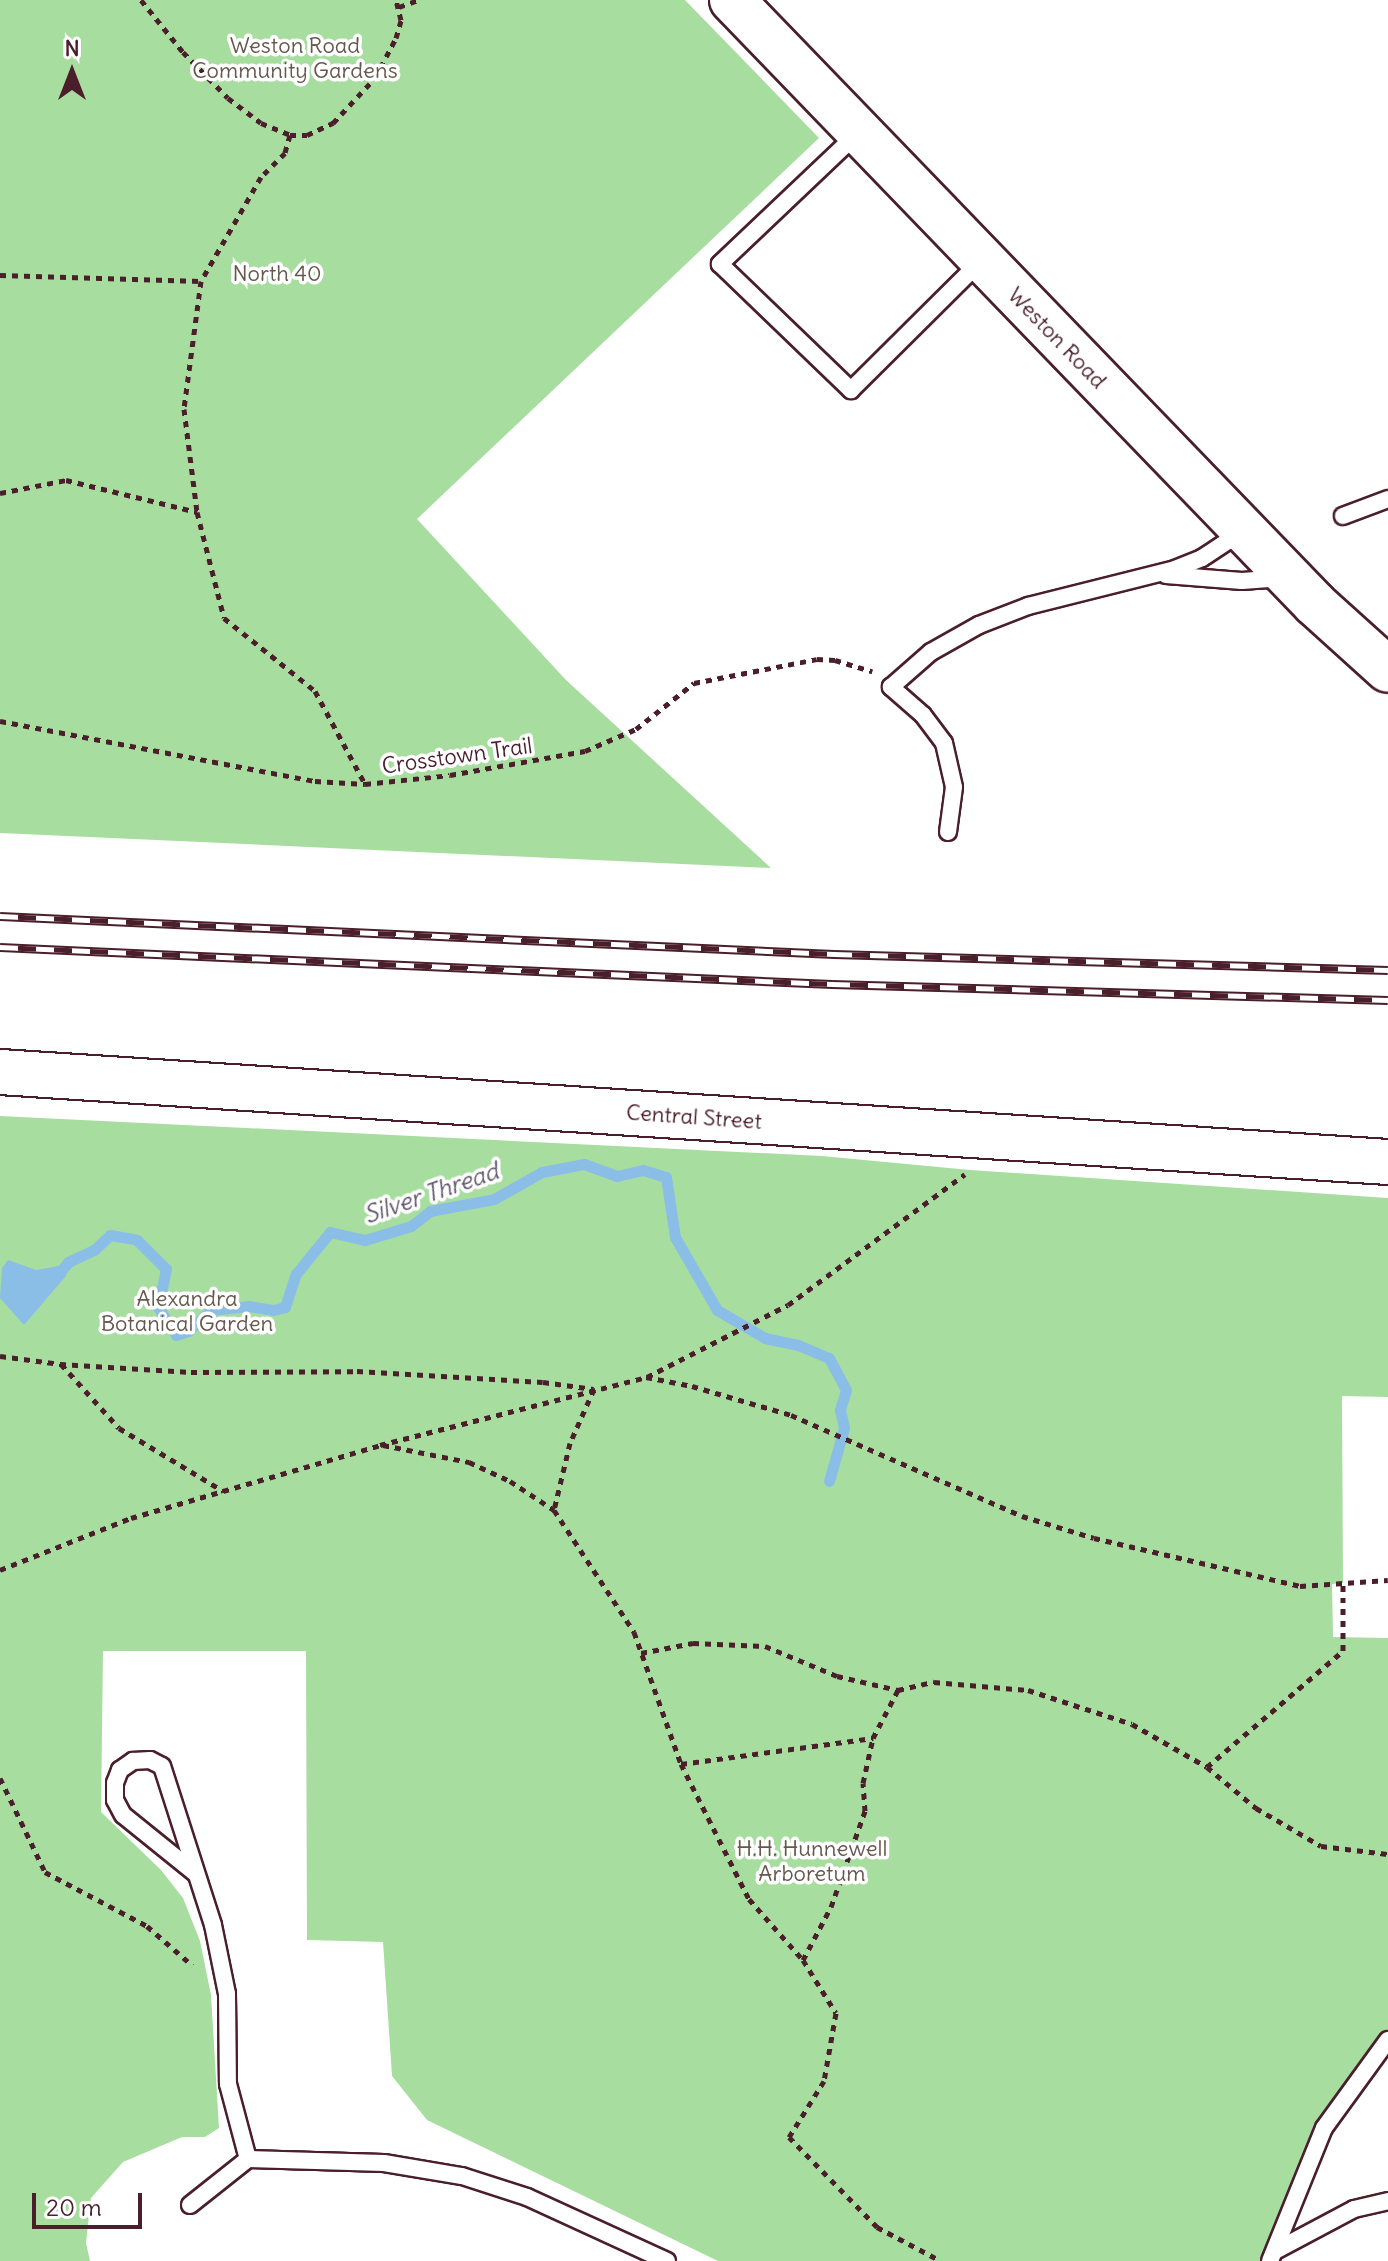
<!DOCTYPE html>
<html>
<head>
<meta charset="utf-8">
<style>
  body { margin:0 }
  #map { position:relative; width:1388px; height:2261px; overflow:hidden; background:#fff; font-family:Delius,sans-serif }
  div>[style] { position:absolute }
  .green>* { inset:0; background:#a8dda0 }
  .water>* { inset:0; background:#8bbee7 }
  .stream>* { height:11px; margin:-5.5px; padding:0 5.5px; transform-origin:5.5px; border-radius:5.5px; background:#8bbee7 }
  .path>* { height:5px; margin-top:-2.5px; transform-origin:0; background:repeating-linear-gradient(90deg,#4a1f2b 0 6px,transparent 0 12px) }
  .roads { filter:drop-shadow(2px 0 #4a1f2b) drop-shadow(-2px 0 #4a1f2b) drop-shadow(0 2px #4a1f2b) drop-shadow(0 -2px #4a1f2b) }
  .lane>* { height:16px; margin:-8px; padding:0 8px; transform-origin:8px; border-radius:8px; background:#fff }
  .secondary>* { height:44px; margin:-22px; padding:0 22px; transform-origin:22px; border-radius:22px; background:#fff }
  .rail>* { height:9px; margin-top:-4.5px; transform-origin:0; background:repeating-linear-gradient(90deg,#fff 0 18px,#4a1f2b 0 36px); box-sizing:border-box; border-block:2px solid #4a1f2b }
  span { translate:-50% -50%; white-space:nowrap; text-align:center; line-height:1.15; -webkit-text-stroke:7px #fff; paint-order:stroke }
  .park-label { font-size:22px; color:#66584e }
  .street-label { font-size:22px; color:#4a1f2b }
  .water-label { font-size:24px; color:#61576d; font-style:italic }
  .north { position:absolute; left:32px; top:32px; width:80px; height:80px; -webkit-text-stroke:6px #fff; paint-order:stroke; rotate:0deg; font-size:22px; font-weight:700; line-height:32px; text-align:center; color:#4a1f2b }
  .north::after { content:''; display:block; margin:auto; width:28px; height:36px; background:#4a1f2b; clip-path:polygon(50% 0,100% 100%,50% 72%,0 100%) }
  .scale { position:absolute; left:32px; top:2193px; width:110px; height:36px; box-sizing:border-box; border:4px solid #4a1f2b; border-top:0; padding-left:10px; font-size:24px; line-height:28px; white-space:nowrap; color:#4a1f2b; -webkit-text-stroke:6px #fff; paint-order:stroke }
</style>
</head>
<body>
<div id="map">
  <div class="green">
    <div style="clip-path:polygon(0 0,685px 0,819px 138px,417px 519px,566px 680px,771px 868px,0 833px)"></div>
    <div style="clip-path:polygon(0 1116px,822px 1156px,970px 1170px,1388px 1198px,1388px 1397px,1342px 1396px,1343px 1583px,1332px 1584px,1333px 1637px,1388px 1638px,1388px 2040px,1324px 2128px,1270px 2261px,718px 2261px,427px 2120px,392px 2076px,383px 1942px,307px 1940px,306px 1651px,103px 1651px,101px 1812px,161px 1870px,183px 1898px,200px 1941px,211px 1995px,219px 2128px,205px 2137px,182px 2137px,123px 2162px,91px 2198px,86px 2243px,90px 2261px,0 2261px)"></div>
  </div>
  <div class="water">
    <div style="clip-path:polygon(8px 1260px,36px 1270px,63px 1265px,66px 1276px,24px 1325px,0 1298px,2px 1268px)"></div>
  </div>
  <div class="stream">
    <div style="left:56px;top:1277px;width:19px;rotate:-51deg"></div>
    <div style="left:68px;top:1262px;width:29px;rotate:-25deg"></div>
    <div style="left:94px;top:1250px;width:22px;rotate:-43deg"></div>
    <div style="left:110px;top:1235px;width:27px;rotate:10deg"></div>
    <div style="left:137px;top:1240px;width:41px;rotate:45deg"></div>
    <div style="left:166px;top:1269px;width:39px;rotate:102deg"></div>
    <div style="left:158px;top:1307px;width:33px;rotate:57deg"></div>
    <div style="left:176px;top:1335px;width:13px;rotate:-18deg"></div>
    <div style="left:188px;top:1331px;width:31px;rotate:-42deg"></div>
    <div style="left:211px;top:1310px;width:37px;rotate:-6deg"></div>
    <div style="left:248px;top:1306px;width:25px;rotate:9deg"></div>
    <div style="left:273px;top:1310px;width:12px;rotate:-14deg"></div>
    <div style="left:285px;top:1307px;width:35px;rotate:-72deg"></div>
    <div style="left:296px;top:1274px;width:54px;rotate:-51deg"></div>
    <div style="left:330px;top:1232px;width:36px;rotate:13deg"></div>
    <div style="left:365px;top:1240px;width:48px;rotate:-16.9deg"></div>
    <div style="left:411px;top:1226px;width:24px;rotate:-38deg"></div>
    <div style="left:430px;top:1211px;width:65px;rotate:-10.6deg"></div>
    <div style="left:494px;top:1199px;width:55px;rotate:-29.4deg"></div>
    <div style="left:542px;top:1172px;width:43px;rotate:-10.8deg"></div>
    <div style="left:584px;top:1164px;width:35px;rotate:20deg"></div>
    <div style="left:617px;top:1176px;width:27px;rotate:-13deg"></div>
    <div style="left:643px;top:1170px;width:24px;rotate:17deg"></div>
    <div style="left:666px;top:1177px;width:61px;rotate:81.5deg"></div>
    <div style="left:675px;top:1237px;width:84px;rotate:60.1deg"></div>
    <div style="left:717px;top:1310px;width:56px;rotate:30.3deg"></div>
    <div style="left:765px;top:1338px;width:34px;rotate:12deg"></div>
    <div style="left:798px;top:1345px;width:34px;rotate:23deg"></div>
    <div style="left:829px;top:1358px;width:36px;rotate:62deg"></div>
    <div style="left:846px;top:1390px;width:21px;rotate:107deg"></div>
    <div style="left:840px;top:1410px;width:18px;rotate:77deg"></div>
    <div style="left:844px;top:1428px;width:55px;rotate:105.8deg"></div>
  </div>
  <div class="path">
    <div style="left:141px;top:0;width:67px;rotate:51.1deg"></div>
    <div style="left:183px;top:52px;width:64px;rotate:45.6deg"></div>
    <div style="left:228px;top:98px;width:41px;rotate:37.1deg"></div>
    <div style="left:261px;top:123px;width:31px;rotate:22deg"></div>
    <div style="left:290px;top:135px;width:17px"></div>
    <div style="left:307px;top:135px;width:29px;rotate:-25deg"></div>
    <div style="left:333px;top:123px;width:62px;rotate:-47deg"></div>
    <div style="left:375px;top:78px;width:45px;rotate:-62.3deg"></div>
    <div style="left:396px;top:38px;width:19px;rotate:-74deg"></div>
    <div style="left:401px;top:20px;width:21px;rotate:-104deg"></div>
    <div style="left:399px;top:7px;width:20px;rotate:-20deg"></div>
    <div style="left:290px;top:135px;width:19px;rotate:106deg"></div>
    <div style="left:285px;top:153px;width:34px;rotate:135deg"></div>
    <div style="left:261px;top:177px;width:120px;rotate:120deg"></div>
    <div style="left:201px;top:281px;width:129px;rotate:97.6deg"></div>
    <div style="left:184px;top:409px;width:104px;rotate:82.8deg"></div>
    <div style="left:197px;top:512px;width:109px;rotate:75.7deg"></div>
    <div style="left:224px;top:618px;width:117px;rotate:38.7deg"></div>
    <div style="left:315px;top:691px;width:106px;rotate:61.7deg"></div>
    <div style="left:0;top:275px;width:201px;rotate:1.7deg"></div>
    <div style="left:0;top:493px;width:67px;rotate:-11.1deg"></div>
    <div style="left:66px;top:480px;width:135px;rotate:13.7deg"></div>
    <div style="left:0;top:721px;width:321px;rotate:10.8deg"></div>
    <div style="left:315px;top:781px;width:50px;rotate:3.4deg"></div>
    <div style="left:365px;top:784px;width:85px;rotate:-6deg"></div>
    <div style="left:450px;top:775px;width:137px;rotate:-10.1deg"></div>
    <div style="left:585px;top:751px;width:56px;rotate:-23.3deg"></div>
    <div style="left:636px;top:729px;width:74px;rotate:-38.4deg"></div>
    <div style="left:694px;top:683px;width:125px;rotate:-11deg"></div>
    <div style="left:817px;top:659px;width:18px;rotate:3deg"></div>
    <div style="left:835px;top:660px;width:39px;rotate:17deg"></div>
    <div style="left:0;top:1356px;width:61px;rotate:7.6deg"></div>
    <div style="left:60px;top:1364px;width:131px;rotate:3.5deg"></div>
    <div style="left:191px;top:1372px;width:166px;rotate:-0.3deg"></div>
    <div style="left:357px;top:1371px;width:186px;rotate:3.4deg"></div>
    <div style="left:543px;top:1382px;width:51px;rotate:7.8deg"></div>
    <div style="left:594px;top:1389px;width:59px;rotate:114deg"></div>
    <div style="left:570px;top:1443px;width:69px;rotate:103.4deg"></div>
    <div style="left:61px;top:1364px;width:86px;rotate:47.8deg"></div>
    <div style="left:119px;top:1428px;width:122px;rotate:31.2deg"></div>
    <div style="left:647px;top:1377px;width:158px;rotate:-27.1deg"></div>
    <div style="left:788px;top:1305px;width:220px;rotate:-36.5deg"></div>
    <div style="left:383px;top:1445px;width:88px;rotate:11.2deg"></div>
    <div style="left:469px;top:1462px;width:45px;rotate:24.9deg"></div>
    <div style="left:510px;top:1481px;width:53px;rotate:33.4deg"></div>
    <div style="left:554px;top:1510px;width:146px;rotate:56.7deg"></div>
    <div style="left:634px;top:1632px;width:140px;rotate:70.4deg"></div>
    <div style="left:681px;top:1764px;width:194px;rotate:-7.7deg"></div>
    <div style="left:873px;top:1738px;width:54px;rotate:-62.5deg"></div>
    <div style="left:898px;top:1690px;width:37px;rotate:-13deg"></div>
    <div style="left:934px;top:1682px;width:94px;rotate:4.9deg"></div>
    <div style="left:1028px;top:1690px;width:109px;rotate:18.1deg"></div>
    <div style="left:1132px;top:1724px;width:86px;rotate:29.8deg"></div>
    <div style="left:1207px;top:1767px;width:179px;rotate:-40.5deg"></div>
    <div style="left:1343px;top:1651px;width:68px;rotate:-90deg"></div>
    <div style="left:0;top:1570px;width:141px;rotate:-21.7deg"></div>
    <div style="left:131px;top:1518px;width:259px;rotate:-16.3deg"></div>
    <div style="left:380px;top:1445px;width:275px;rotate:-14.3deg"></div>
    <div style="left:646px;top:1377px;width:47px;rotate:11.1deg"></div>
    <div style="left:692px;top:1386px;width:103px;rotate:16.3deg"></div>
    <div style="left:791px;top:1415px;width:252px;rotate:23.6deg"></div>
    <div style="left:1022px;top:1516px;width:75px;rotate:17deg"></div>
    <div style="left:1094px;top:1538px;width:212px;rotate:13.1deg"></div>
    <div style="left:1300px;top:1586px;width:88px;rotate:-3.9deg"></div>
    <div style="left:641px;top:1653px;width:53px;rotate:-10.9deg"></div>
    <div style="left:693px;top:1643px;width:72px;rotate:2.4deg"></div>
    <div style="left:765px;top:1646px;width:78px;rotate:22.6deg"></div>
    <div style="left:837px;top:1676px;width:63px;rotate:12.9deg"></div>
    <div style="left:681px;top:1764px;width:151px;rotate:63.3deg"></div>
    <div style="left:749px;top:1899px;width:81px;rotate:48.5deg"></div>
    <div style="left:803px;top:1960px;width:62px;rotate:58.1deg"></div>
    <div style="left:836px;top:2013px;width:69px;rotate:100deg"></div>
    <div style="left:824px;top:2081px;width:66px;rotate:122deg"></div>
    <div style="left:789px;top:2137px;width:126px;rotate:45.6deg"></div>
    <div style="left:877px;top:2227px;width:72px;rotate:28deg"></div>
    <div style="left:1207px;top:1767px;width:64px;rotate:39.9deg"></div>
    <div style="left:1256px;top:1808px;width:75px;rotate:30.3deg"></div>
    <div style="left:1321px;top:1846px;width:67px;rotate:6.8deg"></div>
    <div style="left:0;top:1778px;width:104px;rotate:64.4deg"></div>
    <div style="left:45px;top:1872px;width:115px;rotate:27.9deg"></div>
    <div style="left:147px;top:1926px;width:60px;rotate:40.9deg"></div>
    <div style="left:803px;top:1960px;width:60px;rotate:-62.2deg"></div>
    <div style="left:831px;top:1907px;width:102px;rotate:-70.5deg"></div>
    <div style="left:865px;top:1811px;width:28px;rotate:-94deg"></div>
    <div style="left:863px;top:1783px;width:46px;rotate:-77.5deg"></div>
  </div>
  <div class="roads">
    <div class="lane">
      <div style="left:859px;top:132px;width:192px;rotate:136.5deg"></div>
      <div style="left:720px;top:264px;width:182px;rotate:43.9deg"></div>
      <div style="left:851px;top:390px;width:183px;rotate:-44.8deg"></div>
      <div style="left:1343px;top:516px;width:48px;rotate:-20.7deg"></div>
      <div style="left:1166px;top:575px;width:76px;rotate:4.5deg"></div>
      <div style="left:1242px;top:581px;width:41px;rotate:-4.2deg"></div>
      <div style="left:948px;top:832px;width:45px;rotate:-82.4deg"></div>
      <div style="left:954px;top:787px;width:45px;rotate:-102.8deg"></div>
      <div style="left:944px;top:743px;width:35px;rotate:-127deg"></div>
      <div style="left:923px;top:715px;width:43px;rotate:-138.8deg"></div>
      <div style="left:891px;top:687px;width:53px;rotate:-41.2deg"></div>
      <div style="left:931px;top:652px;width:55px;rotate:-29.4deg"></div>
      <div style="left:979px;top:625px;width:53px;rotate:-21.2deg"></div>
      <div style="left:1028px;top:606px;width:152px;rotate:-14.1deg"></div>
      <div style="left:1175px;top:569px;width:29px;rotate:-22deg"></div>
      <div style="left:1202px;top:558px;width:49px;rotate:-33.4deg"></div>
      <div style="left:195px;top:1873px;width:92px;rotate:-141.1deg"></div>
      <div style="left:123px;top:1815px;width:17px;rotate:-118deg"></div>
      <div style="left:115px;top:1800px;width:17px;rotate:-90deg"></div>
      <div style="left:115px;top:1783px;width:14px;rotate:-69deg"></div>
      <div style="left:120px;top:1770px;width:16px;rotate:-35deg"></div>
      <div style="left:133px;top:1761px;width:17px;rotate:-3deg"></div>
      <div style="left:150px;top:1760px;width:13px;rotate:27deg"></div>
      <div style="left:162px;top:1766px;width:167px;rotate:72.2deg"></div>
      <div style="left:213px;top:1925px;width:70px;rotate:78.5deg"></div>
      <div style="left:227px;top:1994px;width:90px;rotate:89.4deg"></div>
      <div style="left:228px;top:2084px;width:78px;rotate:75.1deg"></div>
      <div style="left:248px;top:2159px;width:136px;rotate:1.7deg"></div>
      <div style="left:384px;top:2163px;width:79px;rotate:9.5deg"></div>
      <div style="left:462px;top:2176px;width:68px;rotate:17.9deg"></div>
      <div style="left:527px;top:2197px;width:154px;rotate:24.6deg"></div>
      <div style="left:190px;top:2205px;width:74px;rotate:-38.4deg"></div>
      <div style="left:1275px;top:2251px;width:89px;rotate:-28deg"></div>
      <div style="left:1354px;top:2209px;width:35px;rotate:-13deg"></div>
      <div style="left:1270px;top:2261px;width:144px;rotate:-67.9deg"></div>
      <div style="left:1324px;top:2128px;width:109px;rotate:-54deg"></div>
    </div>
    <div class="secondary">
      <div style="left:732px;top:0;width:839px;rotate:46.01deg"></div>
      <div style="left:1315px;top:604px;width:98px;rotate:42.1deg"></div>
      <div style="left:0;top:1072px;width:1391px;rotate:3.71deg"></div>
    </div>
  </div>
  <div class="rail">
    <div style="left:0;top:916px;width:835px;rotate:2.61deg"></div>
    <div style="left:834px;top:954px;width:554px;rotate:1.65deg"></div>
    <div style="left:0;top:947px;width:833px;rotate:2.55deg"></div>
    <div style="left:832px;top:984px;width:556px;rotate:1.65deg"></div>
  </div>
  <div class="park-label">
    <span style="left:295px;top:58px">Weston Road<br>Community Gardens</span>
    <span style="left:277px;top:274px">North 40</span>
    <span style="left:187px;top:1311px">Alexandra<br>Botanical Garden</span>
    <span style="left:812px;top:1861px">H.H. Hunnewell<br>Arboretum</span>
  </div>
  <div class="street-label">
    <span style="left:1057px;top:338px;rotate:46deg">Weston Road</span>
    <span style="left:457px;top:756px;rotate:-8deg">Crosstown Trail</span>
    <span style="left:694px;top:1117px;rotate:4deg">Central Street</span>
  </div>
  <div class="water-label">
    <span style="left:431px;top:1193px;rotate:-19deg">Silver Thread</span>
  </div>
  <div class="north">N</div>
  <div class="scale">20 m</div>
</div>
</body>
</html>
